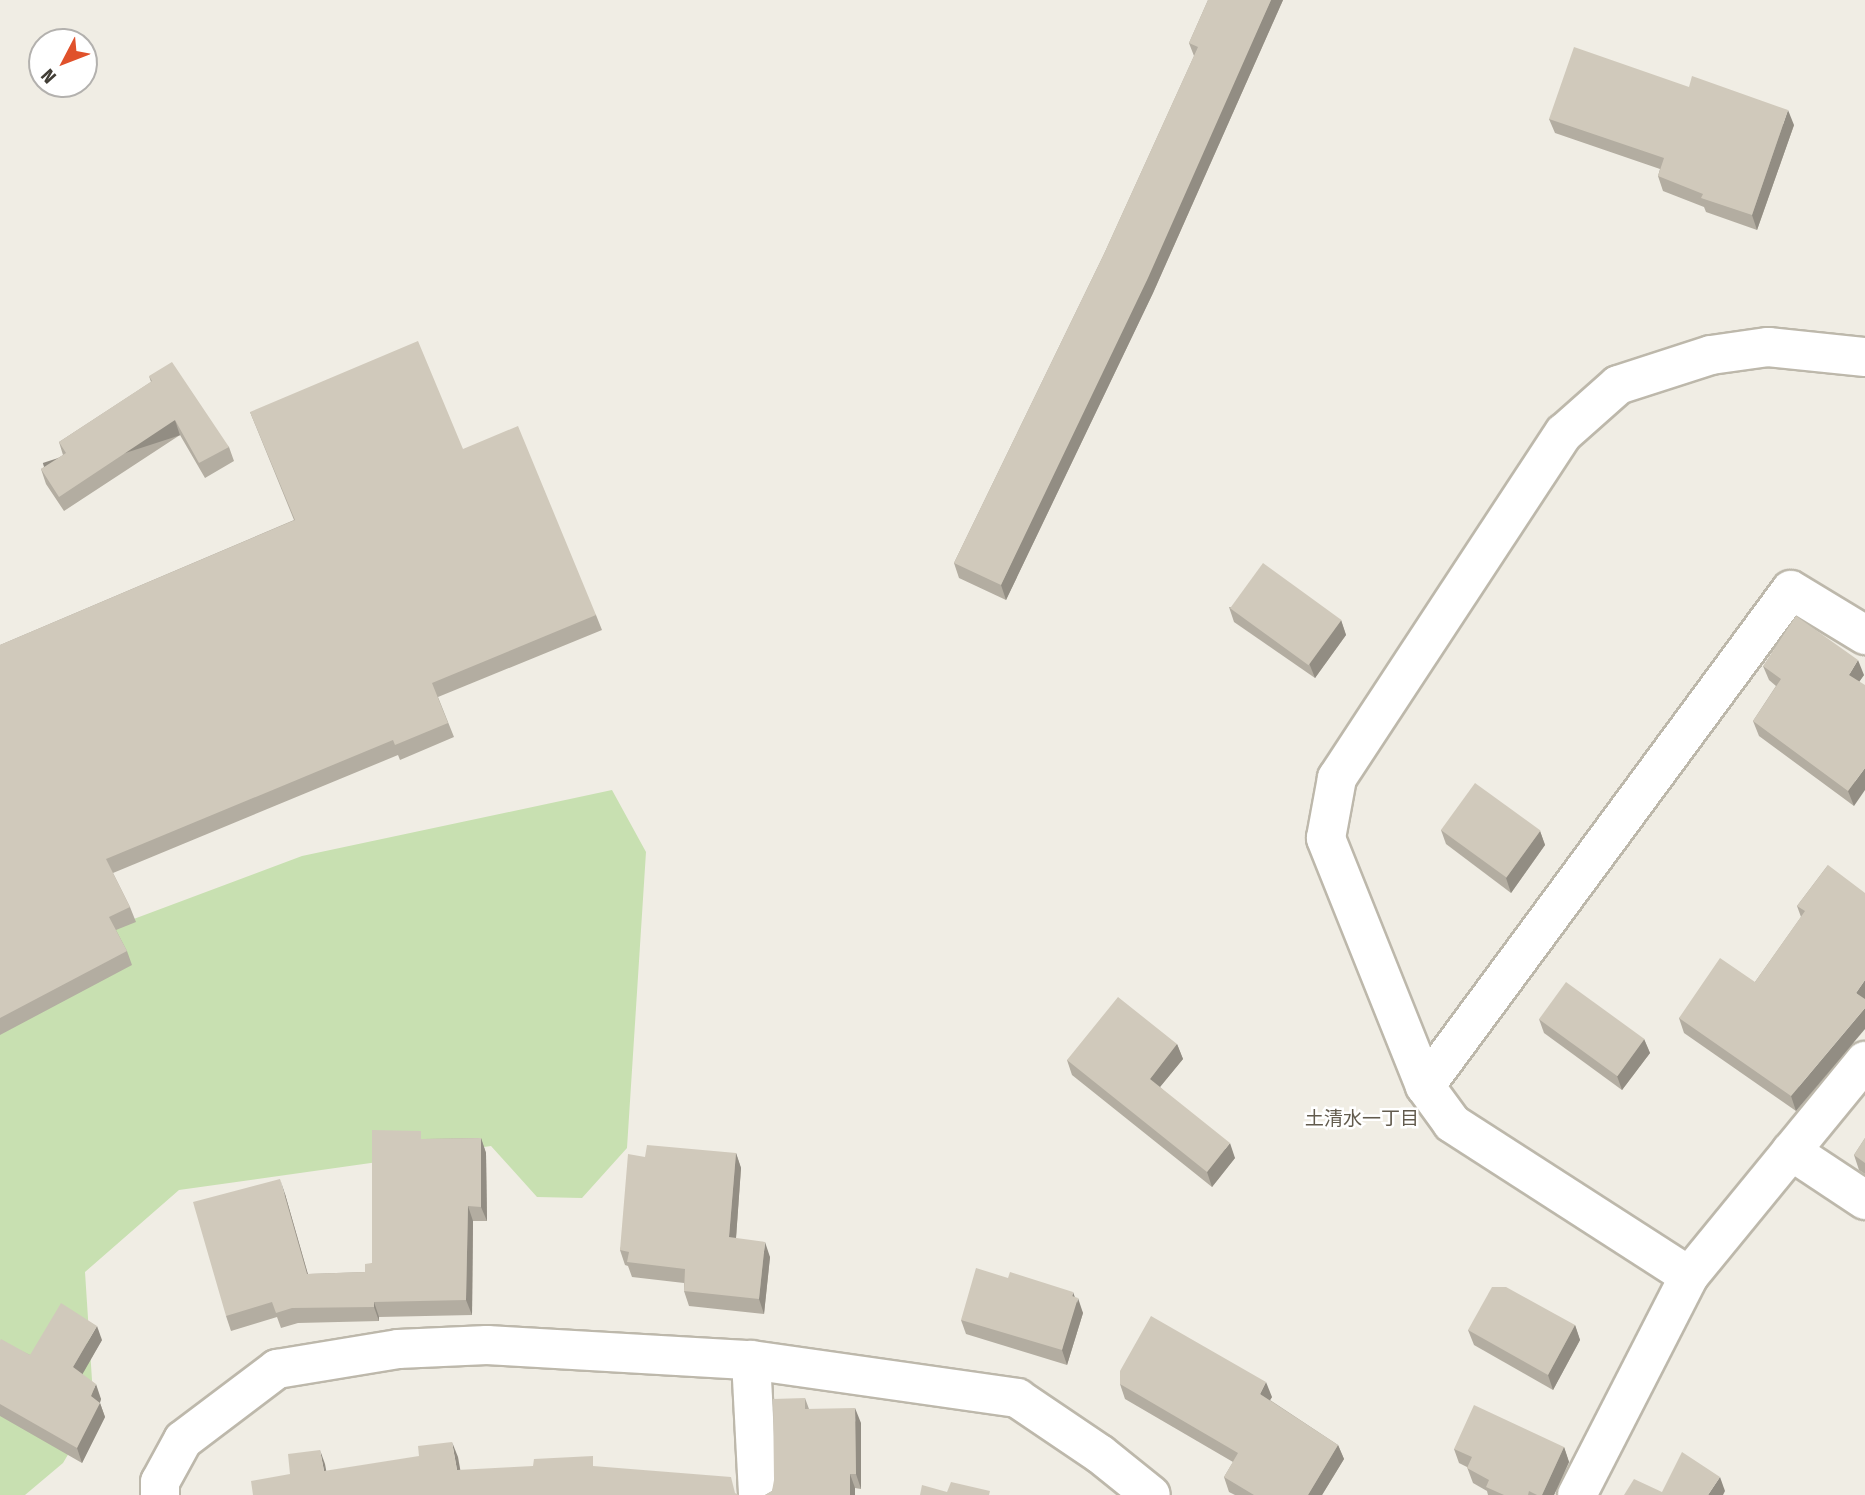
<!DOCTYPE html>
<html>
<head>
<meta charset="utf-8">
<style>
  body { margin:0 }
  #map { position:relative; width:1865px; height:1495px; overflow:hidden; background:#f0ede4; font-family:"Fira Sans Condensed","Noto Sans JP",sans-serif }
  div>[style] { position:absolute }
  .green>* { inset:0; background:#c8e0b1 }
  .roads { filter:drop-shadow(2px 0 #bdb8ab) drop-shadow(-2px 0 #bdb8ab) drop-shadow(0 2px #bdb8ab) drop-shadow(0 -2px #bdb8ab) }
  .street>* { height:38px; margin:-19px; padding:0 19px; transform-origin:19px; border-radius:19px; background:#fff }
  .wall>* { inset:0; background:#b3ada1 }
  .shaded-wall>* { inset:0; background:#928d83; transform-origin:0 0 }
  .building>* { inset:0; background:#d0c9bb; transform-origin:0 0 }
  span { translate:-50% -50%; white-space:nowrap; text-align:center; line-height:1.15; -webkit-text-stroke:5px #fff; paint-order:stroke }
  .neighbourhood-label { font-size:19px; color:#625b4d }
  .north { position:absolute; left:28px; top:28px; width:70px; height:70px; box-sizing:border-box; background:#fff; border:2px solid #b3b1ae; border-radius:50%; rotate:228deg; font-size:19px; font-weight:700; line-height:28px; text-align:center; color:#413d35 }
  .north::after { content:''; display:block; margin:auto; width:24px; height:32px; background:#e0512b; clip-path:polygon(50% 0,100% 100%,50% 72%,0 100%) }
</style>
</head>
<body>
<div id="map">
  <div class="green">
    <div style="clip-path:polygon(612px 790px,646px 852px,627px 1148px,582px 1198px,537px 1197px,491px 1146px,179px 1190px,85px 1272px,94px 1411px,63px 1463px,25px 1495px,0 1495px,0 998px,107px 929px,302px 856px)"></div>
  </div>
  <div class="roads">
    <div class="street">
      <div style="left:1425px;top:1086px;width:616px;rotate:-53.58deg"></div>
      <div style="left:1791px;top:590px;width:87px;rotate:31.3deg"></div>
      <div style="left:1791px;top:1151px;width:89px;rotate:33.5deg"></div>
      <div style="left:1689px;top:1276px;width:282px;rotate:-147.2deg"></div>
      <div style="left:1452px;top:1123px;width:46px;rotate:-126.1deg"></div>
      <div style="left:1425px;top:1086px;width:267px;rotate:-111.8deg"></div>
      <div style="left:1326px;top:838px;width:61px;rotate:-79.6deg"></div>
      <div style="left:1337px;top:778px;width:413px;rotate:-56.7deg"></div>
      <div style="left:1564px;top:433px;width:72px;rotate:-41.6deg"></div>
      <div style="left:1618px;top:385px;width:98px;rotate:-17.9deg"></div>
      <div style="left:1711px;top:355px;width:58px;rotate:-8deg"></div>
      <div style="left:1768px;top:347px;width:98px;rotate:5.9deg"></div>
      <div style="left:751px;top:1360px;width:135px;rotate:87deg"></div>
      <div style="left:160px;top:1495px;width:13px;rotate:-90deg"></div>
      <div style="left:160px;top:1482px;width:48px;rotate:-61.3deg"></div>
      <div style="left:183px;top:1440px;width:118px;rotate:-37.1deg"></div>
      <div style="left:277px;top:1369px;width:123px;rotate:-9.4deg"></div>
      <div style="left:398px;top:1349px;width:89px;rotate:-2.6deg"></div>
      <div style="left:487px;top:1345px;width:264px;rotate:3.3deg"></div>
      <div style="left:751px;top:1360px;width:269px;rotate:8.1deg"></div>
      <div style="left:1017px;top:1398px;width:100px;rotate:34deg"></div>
      <div style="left:1100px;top:1454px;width:65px;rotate:38.8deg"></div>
      <div style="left:1577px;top:1495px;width:246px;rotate:-62.9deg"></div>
      <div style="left:1689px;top:1276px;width:278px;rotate:-50.7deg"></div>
    </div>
  </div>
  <div class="wall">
    <div style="clip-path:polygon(1208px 0,1283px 0,1153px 293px,1006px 600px,959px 578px,954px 563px,1104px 254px,1194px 56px,1189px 43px)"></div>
    <div style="clip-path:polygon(1549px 119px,1794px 125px,1757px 230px,1706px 212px,1704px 207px,1663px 191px,1658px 176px,1660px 169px,1555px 133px)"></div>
    <div style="clip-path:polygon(149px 376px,229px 447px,234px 461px,205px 478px,180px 435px,64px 511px,46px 484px,41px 469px,63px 455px,59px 442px,151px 382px)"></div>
    <div style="clip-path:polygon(250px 412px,463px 449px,596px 615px,602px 630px,438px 697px,454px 737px,400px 760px,398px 755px,113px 873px,130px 907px,136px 922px,116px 930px,127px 951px,132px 965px,0 1035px,0 645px,294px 520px)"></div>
    <div style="clip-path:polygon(1229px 607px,1341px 620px,1346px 635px,1315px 678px,1234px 622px)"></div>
    <div style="clip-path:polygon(1763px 666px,1864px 675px,1859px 682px,1854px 806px,1759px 736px,1753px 721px,1776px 686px,1769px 680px)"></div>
    <div style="clip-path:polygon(1441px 830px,1540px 831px,1545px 845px,1511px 893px,1446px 844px)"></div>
    <div style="clip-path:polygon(1828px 865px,1796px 1111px,1684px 1033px,1679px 1018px,1755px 982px,1801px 917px,1797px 906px)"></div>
    <div style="clip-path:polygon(1539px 1019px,1644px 1039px,1650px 1053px,1622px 1090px,1544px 1033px)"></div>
    <div style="clip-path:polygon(1177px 1044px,1183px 1059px,1160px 1087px,1235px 1158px,1212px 1187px,1072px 1075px,1067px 1060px)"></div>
    <div style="clip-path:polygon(481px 1138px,486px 1153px,487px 1221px,473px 1221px,472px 1315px,379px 1317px,379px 1321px,298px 1323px,281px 1328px,277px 1317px,231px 1331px,226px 1316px,285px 1194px,308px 1274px,365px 1272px,372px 1263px,424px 1139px)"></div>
    <div style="clip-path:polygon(1865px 1138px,1865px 1174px,1859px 1170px,1854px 1155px)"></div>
    <div style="clip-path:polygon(736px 1153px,741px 1168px,736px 1238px,770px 1257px,764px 1314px,689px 1306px,684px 1291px,684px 1283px,632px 1277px,628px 1266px,625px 1265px,620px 1250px,645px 1157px)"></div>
    <div style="clip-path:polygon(1074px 1297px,1083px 1313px,1067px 1365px,966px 1334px,961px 1320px)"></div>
    <div style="clip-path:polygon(1575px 1325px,1580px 1340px,1553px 1390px,1474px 1345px,1468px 1330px)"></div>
    <div style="clip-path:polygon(102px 1340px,82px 1374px,101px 1399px,100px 1403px,105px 1417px,82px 1463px,0 1416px,0 1341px,30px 1355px)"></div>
    <div style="clip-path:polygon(1120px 1384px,1272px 1397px,1270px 1400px,1338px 1445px,1344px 1459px,1322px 1495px,1235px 1495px,1229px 1492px,1224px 1477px,1233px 1462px,1125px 1399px)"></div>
    <div style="clip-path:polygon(805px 1398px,809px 1409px,861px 1423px,861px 1489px,855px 1488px,855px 1495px,765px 1495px,772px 1491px)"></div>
    <div style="clip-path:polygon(1564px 1447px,1569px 1462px,1554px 1495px,1488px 1495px,1487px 1491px,1473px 1483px,1467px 1467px,1459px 1463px,1454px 1449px)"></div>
  </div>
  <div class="shaded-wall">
    <div style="clip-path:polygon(1271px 0,1283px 0,1153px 293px,1006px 600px,1001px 585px)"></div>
    <div style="clip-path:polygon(1788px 110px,1794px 125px,1757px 230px,1752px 215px)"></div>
    <div style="left:175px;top:420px;width:16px;height:139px;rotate:72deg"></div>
    <div style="clip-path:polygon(1341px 620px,1346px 635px,1315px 678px,1309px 663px)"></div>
    <div style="clip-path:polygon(1858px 660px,1864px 675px,1854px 689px,1849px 675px)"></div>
    <div style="clip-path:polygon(1865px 768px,1865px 790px,1854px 806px,1848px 791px)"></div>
    <div style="clip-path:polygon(1540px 831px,1545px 845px,1511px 893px,1506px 878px)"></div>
    <div style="clip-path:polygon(1865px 980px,1865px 1002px,1856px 993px)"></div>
    <div style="clip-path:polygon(1865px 1008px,1865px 1029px,1796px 1111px,1791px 1096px)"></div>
    <div style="clip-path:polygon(1644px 1039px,1650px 1053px,1622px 1090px,1617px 1076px)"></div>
    <div style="clip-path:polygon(1177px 1044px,1183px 1059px,1155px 1093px,1150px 1079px)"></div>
    <div style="clip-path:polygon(481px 1138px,486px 1153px,487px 1221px,481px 1207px)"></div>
    <div style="clip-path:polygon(1230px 1143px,1235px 1158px,1212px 1187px,1207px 1172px)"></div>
    <div style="clip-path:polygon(736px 1153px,741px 1168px,735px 1252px,729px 1237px)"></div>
    <div style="clip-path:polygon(280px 1179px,285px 1194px,312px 1289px,307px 1274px)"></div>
    <div style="clip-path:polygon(468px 1206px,473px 1221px,472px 1315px,466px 1300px)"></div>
    <div style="clip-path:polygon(765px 1242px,770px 1257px,764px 1314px,759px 1299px)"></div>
    <div style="clip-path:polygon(1073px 1292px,1077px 1303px,1078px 1298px,1083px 1313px,1067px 1365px,1062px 1350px)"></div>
    <div style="clip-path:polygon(374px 1302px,379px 1317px,379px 1321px,374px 1307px)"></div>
    <div style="clip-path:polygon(1575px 1325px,1580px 1340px,1553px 1390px,1548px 1375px)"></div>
    <div style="clip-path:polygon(97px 1326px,102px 1340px,78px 1382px,73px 1367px)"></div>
    <div style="clip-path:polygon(1266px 1382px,1272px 1397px,1265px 1408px,1260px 1394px)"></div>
    <div style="clip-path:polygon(96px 1384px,101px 1399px,99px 1405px,100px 1403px,105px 1417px,82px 1463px,77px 1448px,91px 1396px)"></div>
    <div style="clip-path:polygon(855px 1408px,861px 1423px,861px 1489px,856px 1474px)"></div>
    <div style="clip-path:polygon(452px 1442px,458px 1457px,463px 1485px,457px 1470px)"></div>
    <div style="clip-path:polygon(1338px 1445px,1344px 1459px,1322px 1495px,1308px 1495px)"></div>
    <div style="clip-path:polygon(1564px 1447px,1569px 1462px,1554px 1495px,1542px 1495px)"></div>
    <div style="clip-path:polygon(320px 1450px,325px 1464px,329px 1486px,324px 1471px)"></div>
    <div style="clip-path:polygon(850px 1474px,855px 1488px,855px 1495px,850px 1495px)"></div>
    <div style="clip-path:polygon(1720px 1477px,1725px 1491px,1723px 1495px,1708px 1495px)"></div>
  </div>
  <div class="building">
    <div style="clip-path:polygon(1208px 0,1271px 0,1148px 278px,1001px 585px,954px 563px,1104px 254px,1198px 47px,1189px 43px)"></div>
    <div style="clip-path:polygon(1574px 47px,1689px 87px,1692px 76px,1788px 110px,1752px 215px,1701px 198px,1703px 194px,1658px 176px,1664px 158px,1549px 119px)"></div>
    <div style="clip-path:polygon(418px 341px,463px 449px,518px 426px,596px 615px,432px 683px,448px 723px,395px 745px,393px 740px,106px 859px,130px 907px,109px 917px,127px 951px,0 1018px,0 645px,295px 520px,250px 412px)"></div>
    <div style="clip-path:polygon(172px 362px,229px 447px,199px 463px,175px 420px,59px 497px,41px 469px,66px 453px,59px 442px,152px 381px,149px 376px)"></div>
    <div style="left:1263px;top:563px;width:97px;height:56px;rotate:36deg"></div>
    <div style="clip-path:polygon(1796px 616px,1858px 660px,1849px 675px,1865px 685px,1865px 768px,1848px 791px,1753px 721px,1781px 679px,1763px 666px)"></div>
    <div style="left:1475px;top:783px;width:81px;height:58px;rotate:36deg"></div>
    <div style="clip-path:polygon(1828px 865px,1865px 893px,1865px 980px,1856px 993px,1865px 999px,1865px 1008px,1791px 1096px,1679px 1018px,1720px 958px,1755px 982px,1805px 911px,1797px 906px)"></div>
    <div style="left:1566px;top:982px;width:97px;height:46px;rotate:36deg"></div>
    <div style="clip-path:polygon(1118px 997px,1177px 1044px,1150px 1079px,1230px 1143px,1207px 1172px,1067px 1060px)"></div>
    <div style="clip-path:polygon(372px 1130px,421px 1131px,421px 1139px,481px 1138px,481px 1207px,468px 1206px,466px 1300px,374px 1302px,374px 1307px,292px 1308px,276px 1313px,272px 1302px,226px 1316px,193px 1202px,280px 1179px,307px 1274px,365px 1272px,365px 1264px,372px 1263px)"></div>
    <div style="clip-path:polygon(1865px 1138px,1865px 1163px,1854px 1155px)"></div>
    <div style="clip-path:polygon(647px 1145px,736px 1153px,729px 1237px,765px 1242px,759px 1299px,684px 1291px,685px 1269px,627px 1262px,629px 1252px,620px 1250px,628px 1154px,645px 1157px)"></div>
    <div style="clip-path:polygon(976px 1268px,1008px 1278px,1010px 1272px,1073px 1292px,1072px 1296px,1078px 1298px,1062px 1350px,961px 1320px)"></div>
    <div style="clip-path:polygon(1492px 1287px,1506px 1287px,1575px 1325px,1548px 1375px,1468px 1330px)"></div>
    <div style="clip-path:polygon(61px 1303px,97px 1326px,73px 1367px,96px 1384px,91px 1396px,100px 1403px,77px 1448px,0 1404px,0 1341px,1px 1339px,30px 1355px)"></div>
    <div style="clip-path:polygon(1151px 1316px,1266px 1382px,1260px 1394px,1338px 1445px,1308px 1495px,1254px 1495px,1224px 1477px,1238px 1453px,1120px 1384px,1120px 1371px)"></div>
    <div style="clip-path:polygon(805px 1398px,805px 1409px,855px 1408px,856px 1474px,850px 1474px,850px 1495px,765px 1495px,772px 1491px,774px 1480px,773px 1399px)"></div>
    <div style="clip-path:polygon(1474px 1405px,1564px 1447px,1542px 1495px,1537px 1495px,1529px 1491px,1528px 1495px,1504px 1495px,1486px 1487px,1489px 1480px,1467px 1468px,1472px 1457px,1454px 1449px)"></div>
    <div style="clip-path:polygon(452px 1442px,457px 1470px,533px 1466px,534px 1459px,593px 1456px,593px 1466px,731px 1477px,735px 1493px,739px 1495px,253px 1495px,251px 1481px,290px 1474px,288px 1454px,320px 1450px,324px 1471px,419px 1456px,418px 1446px)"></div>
    <div style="clip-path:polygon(1682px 1452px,1720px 1477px,1708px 1495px,1624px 1495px,1634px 1479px,1662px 1492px)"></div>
    <div style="clip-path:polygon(951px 1482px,990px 1491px,989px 1495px,920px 1495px,922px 1485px,947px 1492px)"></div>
  </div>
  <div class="neighbourhood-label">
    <span style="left:1362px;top:1119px">土清水一丁目</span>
  </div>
  <div class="north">N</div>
</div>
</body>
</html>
